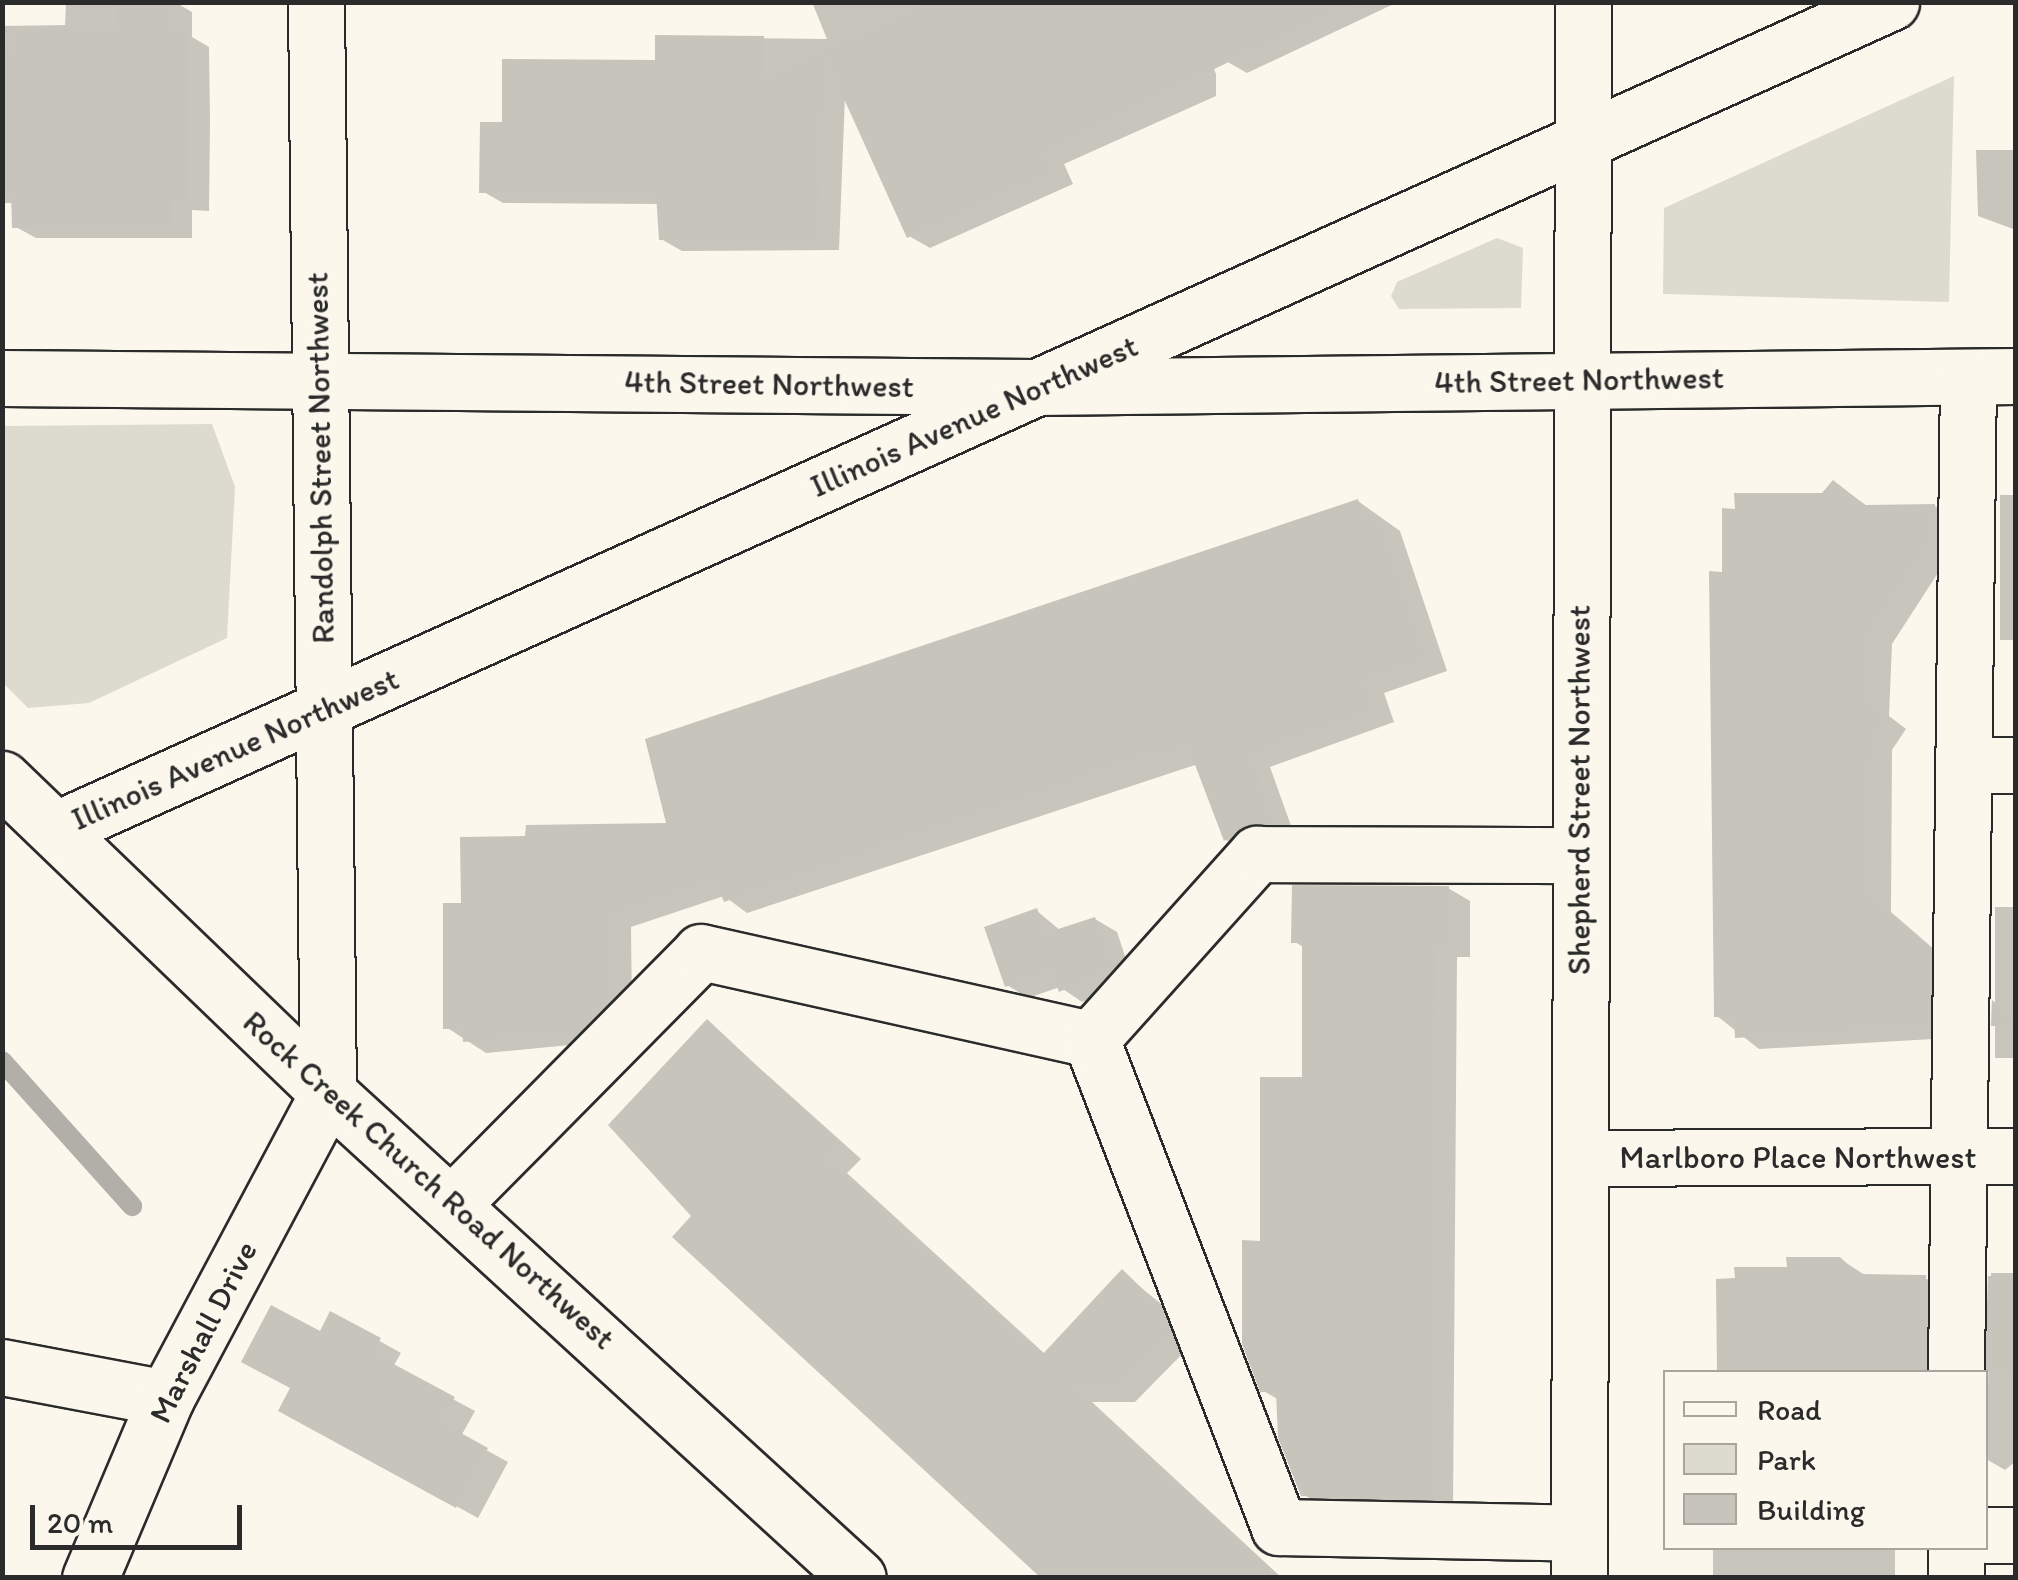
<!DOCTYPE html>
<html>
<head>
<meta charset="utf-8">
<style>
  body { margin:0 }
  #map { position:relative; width:2018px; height:1580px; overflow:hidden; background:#fbf7ec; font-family:Itim,sans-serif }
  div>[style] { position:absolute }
  .green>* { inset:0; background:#dddad0 }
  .shadow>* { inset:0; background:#0003; transform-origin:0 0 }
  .stream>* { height:20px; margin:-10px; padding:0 10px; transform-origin:10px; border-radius:10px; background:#b1afa7 }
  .building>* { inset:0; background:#c7c4bc; transform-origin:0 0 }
  .roads { filter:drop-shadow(2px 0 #2b2b2b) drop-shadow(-2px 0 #2b2b2b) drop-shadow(0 2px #2b2b2b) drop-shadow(0 -2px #2b2b2b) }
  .minor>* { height:55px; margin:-27.5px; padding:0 27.5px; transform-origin:27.5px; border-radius:27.5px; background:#fbf7ec }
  span { translate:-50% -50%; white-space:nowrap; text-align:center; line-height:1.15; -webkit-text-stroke:10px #fbf7ec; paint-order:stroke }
  .street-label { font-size:32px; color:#2b2b2b }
  .frame { position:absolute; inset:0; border:5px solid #2b2b2b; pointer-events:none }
  .legend { position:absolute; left:1663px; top:1370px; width:325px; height:180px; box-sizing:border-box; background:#fbf7ec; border:2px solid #a8a59f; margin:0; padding:12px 18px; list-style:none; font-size:30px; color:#2b2b2b }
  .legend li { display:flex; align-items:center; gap:20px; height:50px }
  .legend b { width:50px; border:2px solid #a8a59f }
  .scale { position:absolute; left:30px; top:1505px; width:212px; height:45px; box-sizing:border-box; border:5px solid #2b2b2b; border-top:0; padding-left:12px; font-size:30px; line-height:35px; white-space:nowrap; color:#2b2b2b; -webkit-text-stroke:8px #fbf7ec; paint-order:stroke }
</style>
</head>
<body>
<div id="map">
  <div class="green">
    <div style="clip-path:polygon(1954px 76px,1949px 302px,1663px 294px,1664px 208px)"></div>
    <div style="clip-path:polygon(1497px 238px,1523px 248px,1521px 308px,1399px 309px,1391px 296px,1397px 282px)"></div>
    <div style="clip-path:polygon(212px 424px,235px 487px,227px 638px,89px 703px,28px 708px,3px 683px,3px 426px)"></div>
  </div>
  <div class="shadow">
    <div style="clip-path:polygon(66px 2px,175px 2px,192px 12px,192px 37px,209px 47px,210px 121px,209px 211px,192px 210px,192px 238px,36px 238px,14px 226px,14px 203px,2px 203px,2px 26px,65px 25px)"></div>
    <div style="clip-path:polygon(812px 2px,1184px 2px,1216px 74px,1216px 96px,1064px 164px,1073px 184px,930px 248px,909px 236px,845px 95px,839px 250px,682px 251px,661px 239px,659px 204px,503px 203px,482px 191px,504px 124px,658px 63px,658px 37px,827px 39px)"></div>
    <div style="clip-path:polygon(1227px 2px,1398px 2px,1247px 73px,1226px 61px)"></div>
    <div style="clip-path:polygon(1976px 150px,2016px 150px,2016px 230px,1978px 216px)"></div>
    <div style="clip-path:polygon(1834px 483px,1870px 508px,1935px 506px,1956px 519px,1956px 545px,1892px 644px,1889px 716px,1906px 729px,1892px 750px,1891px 912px,1950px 963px,1950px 1038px,1759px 1049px,1717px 1016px,1724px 574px)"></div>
    <div style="left:2000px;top:495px;width:16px;height:145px"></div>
    <div style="clip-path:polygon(1358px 501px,1400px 531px,1447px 671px,1384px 693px,1394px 722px,1270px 767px,1294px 834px,1247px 852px,1226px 840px,1198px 764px,747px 913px,724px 896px,631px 927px,632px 1011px,601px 1042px,486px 1053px,446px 1027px,463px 905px,528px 839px,669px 826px)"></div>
    <div style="clip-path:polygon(1448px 888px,1470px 901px,1470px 957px,1457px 957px,1453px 1510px,1324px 1507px,1303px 1494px,1279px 1400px,1262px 1390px,1262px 1243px,1304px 1079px,1305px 948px,1293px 941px)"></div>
    <div style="left:1995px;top:907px;width:21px;height:151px"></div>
    <div style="clip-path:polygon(1037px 911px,1061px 931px,1095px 919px,1117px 932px,1133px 980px,1082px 1002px,1060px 987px,1028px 998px,1007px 985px)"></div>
    <div style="clip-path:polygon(708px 1022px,861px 1159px,847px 1173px,1046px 1355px,1122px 1272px,1182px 1321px,1191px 1345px,1135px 1402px,1092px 1402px,1282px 1578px,1042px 1578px,694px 1216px)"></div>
    <div style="clip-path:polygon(1840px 1259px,1868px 1277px,1925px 1278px,1948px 1291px,1945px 1372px,1717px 1372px,1718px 1281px)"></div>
    <div style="clip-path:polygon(1991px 1273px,2016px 1273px,2016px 1461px,2005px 1470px,1986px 1459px)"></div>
    <div style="clip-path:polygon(331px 1314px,401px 1353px,393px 1367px,475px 1411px,461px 1436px,508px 1462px,478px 1518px,302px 1422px)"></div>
    <div style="left:1713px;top:1548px;width:182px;height:30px"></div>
  </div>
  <div class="stream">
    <div style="left:2px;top:1061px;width:195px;rotate:48.1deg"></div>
  </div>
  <div class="building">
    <div style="clip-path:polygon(116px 2px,172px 2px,171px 32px,188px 32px,188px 200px,172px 199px,172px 227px,12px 228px,11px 192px,2px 192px,2px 51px,11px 51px,11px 30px,117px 29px)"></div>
    <div style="clip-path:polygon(931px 2px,1352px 2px,1044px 152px,1053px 172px,907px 238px,825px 57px,818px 239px,659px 240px,656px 193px,479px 193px,480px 122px,502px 122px,502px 59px,655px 60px,655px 35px,764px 36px,764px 77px)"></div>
    <div style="clip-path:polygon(1833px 480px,1865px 505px,1935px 504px,1935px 532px,1871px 632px,1869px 702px,1887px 715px,1871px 737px,1870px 898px,1930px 948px,1929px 1026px,1735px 1038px,1734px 1017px,1714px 1017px,1709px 571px,1722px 572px,1722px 508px,1735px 509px,1734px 493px,1822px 493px)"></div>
    <div style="clip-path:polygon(1358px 499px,1365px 521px,1378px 516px,1427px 660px,1364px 681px,1374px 710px,1250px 755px,1275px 823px,1245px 825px,1224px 841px,1189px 749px,1137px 759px,724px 902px,716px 881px,611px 916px,611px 998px,579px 1031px,463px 1042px,462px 1029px,443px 1029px,443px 903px,461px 903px,460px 837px,525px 836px,526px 825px,666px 823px,645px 739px)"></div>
    <div style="clip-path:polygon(1292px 885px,1449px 886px,1449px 946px,1436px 946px,1432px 1499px,1301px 1496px,1278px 1438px,1276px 1392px,1260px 1392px,1242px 1344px,1242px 1240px,1260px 1241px,1260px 1077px,1302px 1077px,1302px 943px,1291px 943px)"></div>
    <div style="clip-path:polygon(1037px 908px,1046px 933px,1095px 917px,1113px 968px,1059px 992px,1051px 971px,1005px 987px,984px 927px)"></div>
    <div style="clip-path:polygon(1992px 1000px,2016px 1020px,2016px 1026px,1991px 1026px)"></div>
    <div style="clip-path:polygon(707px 1019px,841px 1145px,827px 1160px,1041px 1356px,1122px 1269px,1160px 1306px,1170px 1332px,1112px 1391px,1074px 1390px,1277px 1578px,1041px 1578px,672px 1237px,691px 1216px,608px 1125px)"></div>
    <div style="clip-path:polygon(1786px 1257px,1840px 1257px,1858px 1274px,1926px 1275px,1925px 1372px,1717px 1372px,1716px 1279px,1735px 1278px,1734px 1267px,1787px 1267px)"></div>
    <div style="left:1988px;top:1276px;width:28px;height:96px;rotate:2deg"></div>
    <div style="clip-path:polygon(271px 1305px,320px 1331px,330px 1311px,381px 1338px,373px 1353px,455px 1397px,441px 1422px,488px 1448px,456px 1508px,278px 1411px,290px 1388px,241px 1362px)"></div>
  </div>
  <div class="roads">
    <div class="minor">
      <div style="left:2px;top:378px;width:1034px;rotate:0.5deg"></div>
      <div style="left:1036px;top:387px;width:980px;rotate:-0.64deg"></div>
      <div style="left:1963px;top:764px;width:53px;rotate:1.1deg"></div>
      <div style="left:2px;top:779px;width:453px;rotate:43.9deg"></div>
      <div style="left:328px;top:1093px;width:718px;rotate:42.46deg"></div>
      <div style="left:57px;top:829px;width:2012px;rotate:-24.27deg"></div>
      <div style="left:1091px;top:1039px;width:523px;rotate:68.93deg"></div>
      <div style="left:1279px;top:1527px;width:300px;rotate:1.1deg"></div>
      <div style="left:1580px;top:1158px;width:436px;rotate:-0.3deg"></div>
      <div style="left:455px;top:1201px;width:350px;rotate:-45.3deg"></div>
      <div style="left:701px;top:952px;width:400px;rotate:12.6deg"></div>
      <div style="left:1091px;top:1039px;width:249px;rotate:-48.1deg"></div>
      <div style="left:1257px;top:854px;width:322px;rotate:0.2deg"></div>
      <div style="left:2px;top:1367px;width:167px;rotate:10.7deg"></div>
      <div style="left:1956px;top:1372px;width:995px;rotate:-89.31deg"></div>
      <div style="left:1986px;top:1535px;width:30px"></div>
      <div style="left:1956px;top:1548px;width:30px;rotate:90deg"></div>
      <div style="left:90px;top:1578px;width:195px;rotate:-67.1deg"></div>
      <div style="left:166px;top:1398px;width:345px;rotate:-62deg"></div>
      <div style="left:328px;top:1093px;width:1091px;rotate:-90.63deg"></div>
      <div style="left:1579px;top:1578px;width:1576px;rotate:-89.85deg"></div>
    </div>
  </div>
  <div class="street-label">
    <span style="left:1579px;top:380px;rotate:-1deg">4th Street Northwest</span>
    <span style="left:769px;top:384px;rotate:1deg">4th Street Northwest</span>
    <span style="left:974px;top:416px;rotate:-24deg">Illinois Avenue Northwest</span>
    <span style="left:320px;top:458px;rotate:-91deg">Randolph Street Northwest</span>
    <span style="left:235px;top:749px;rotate:-24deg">Illinois Avenue Northwest</span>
    <span style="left:1579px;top:790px;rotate:-90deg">Shepherd Street Northwest</span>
    <span style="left:1798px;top:1157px">Marlboro Place Northwest</span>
    <span style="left:429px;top:1180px;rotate:42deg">Rock Creek Church Road Northwest</span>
    <span style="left:203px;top:1332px;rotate:-63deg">Marshall Drive</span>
  </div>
  <div class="frame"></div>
  <ul class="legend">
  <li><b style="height:12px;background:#fbf7ec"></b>Road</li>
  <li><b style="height:28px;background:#dddad0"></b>Park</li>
  <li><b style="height:28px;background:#c7c4bc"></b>Building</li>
  </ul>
  <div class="scale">20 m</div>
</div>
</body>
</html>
